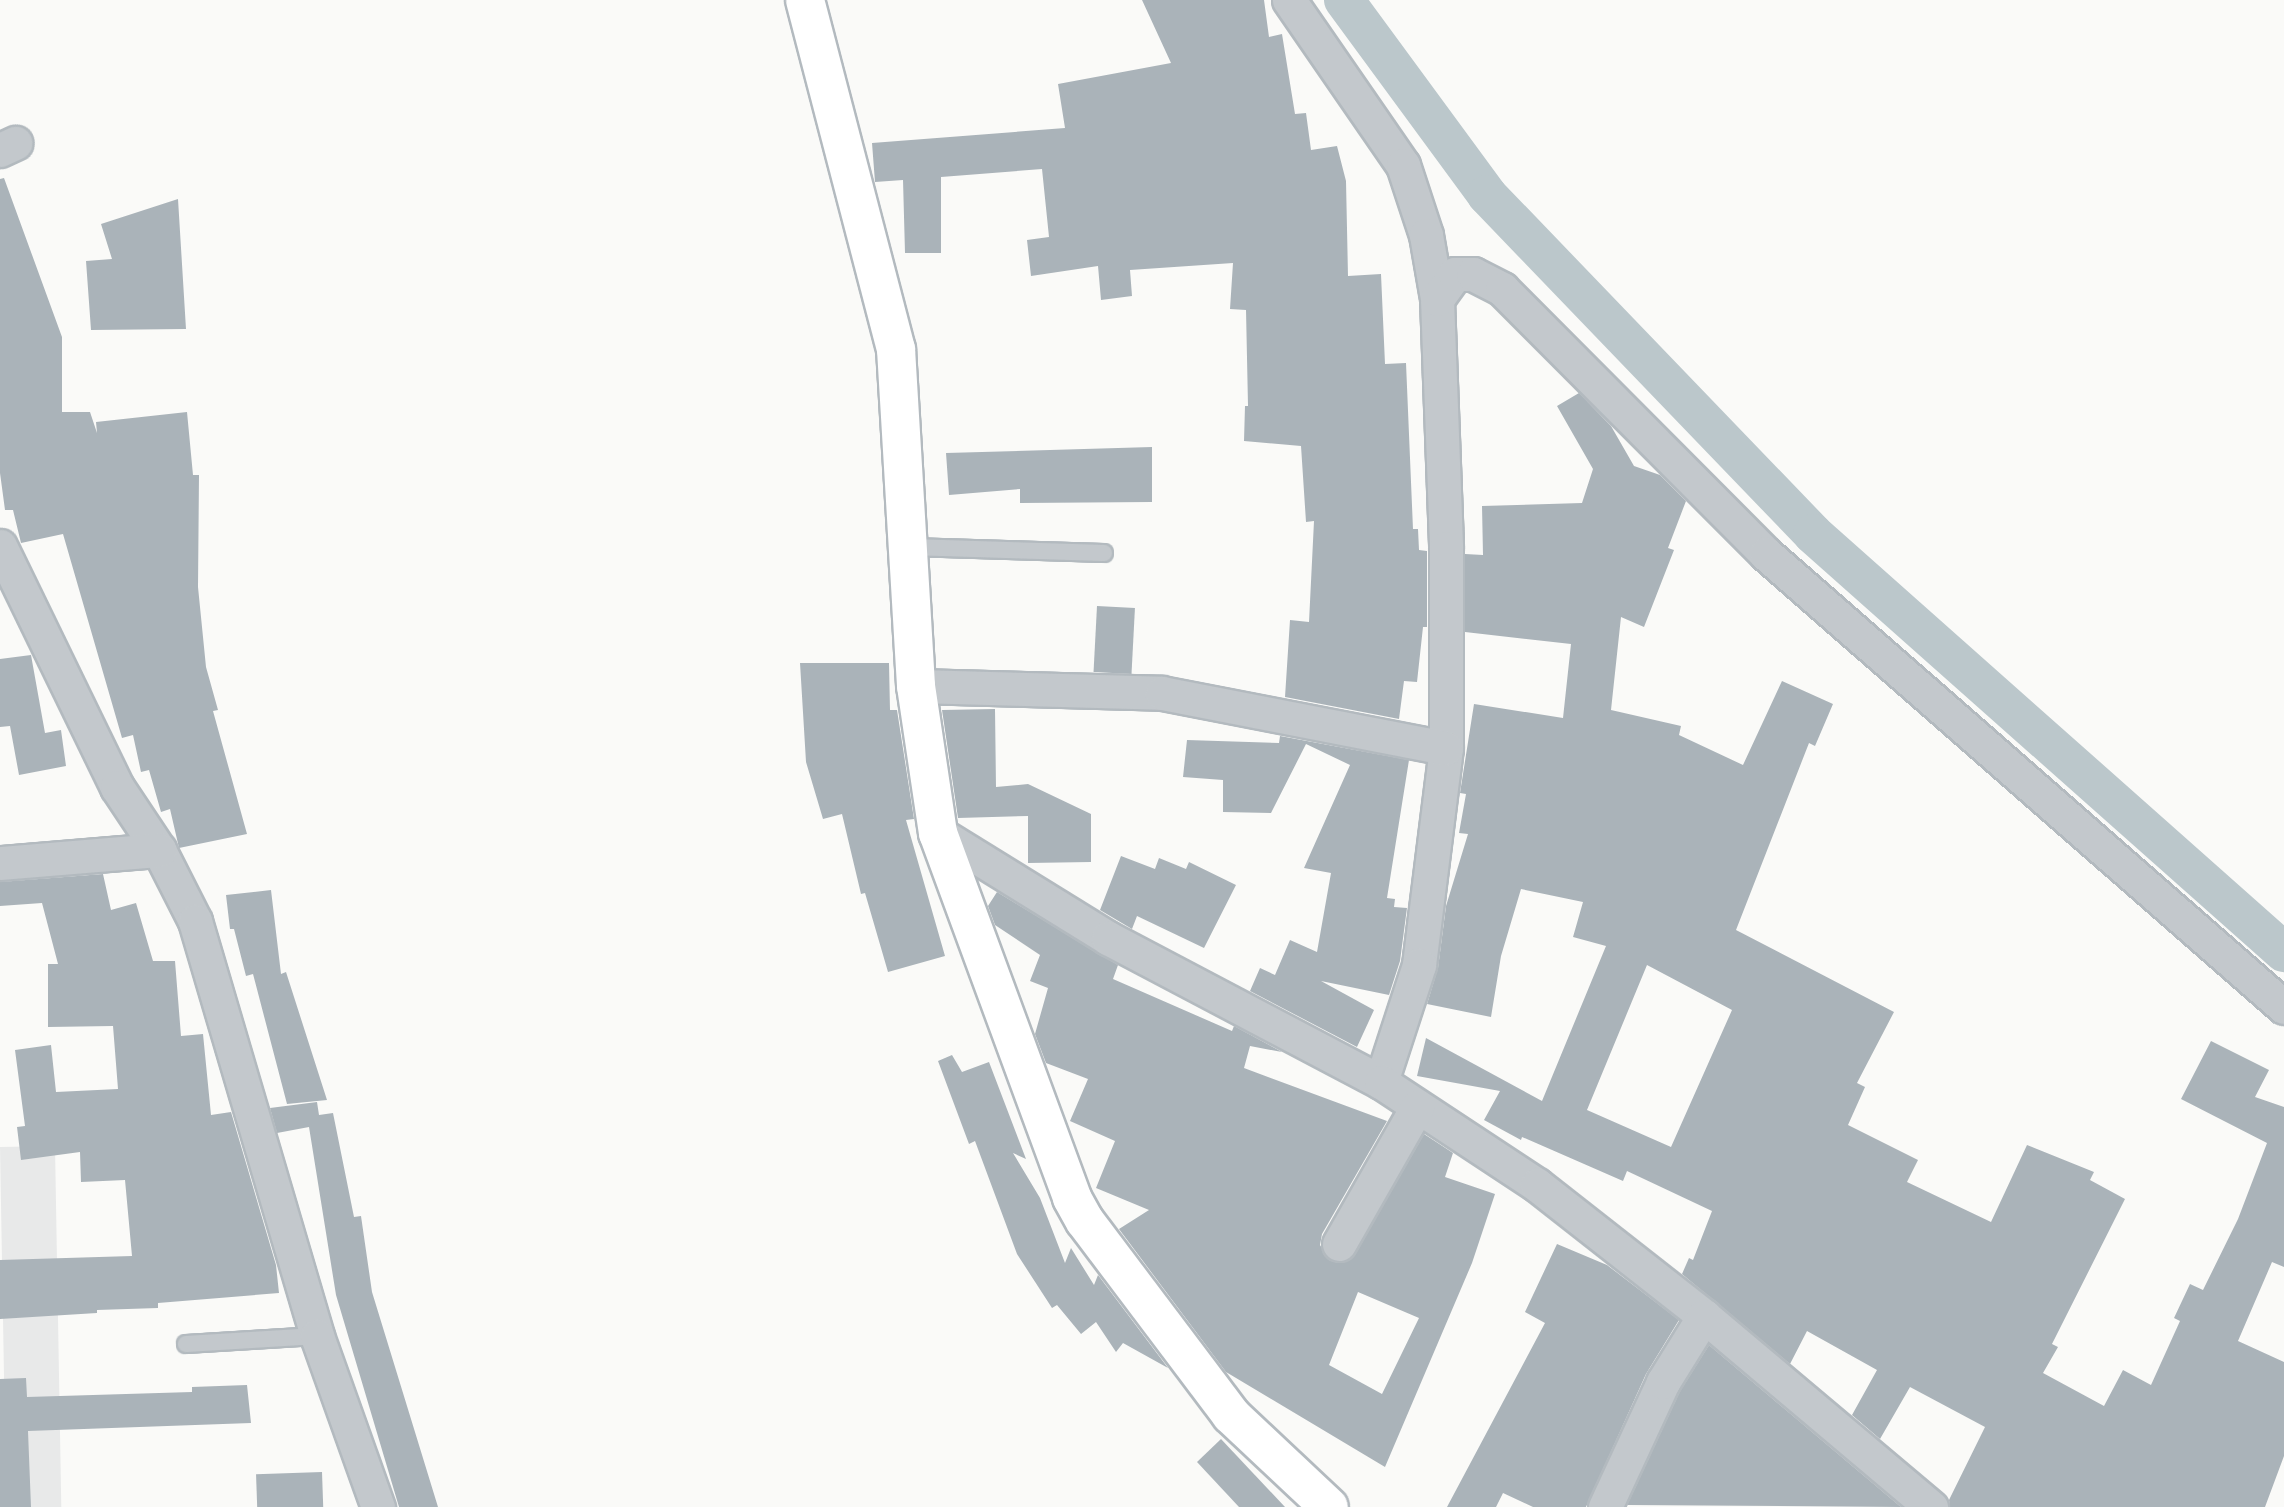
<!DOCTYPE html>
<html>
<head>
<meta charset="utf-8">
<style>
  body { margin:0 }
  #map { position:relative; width:2284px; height:1507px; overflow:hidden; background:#fafaf8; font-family:"Alegreya Sans",sans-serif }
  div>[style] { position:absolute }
  .built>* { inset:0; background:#e8e9e9; transform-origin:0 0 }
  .canal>* { height:40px; margin:-20px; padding:0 20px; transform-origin:20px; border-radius:20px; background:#bbc7cb }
  .building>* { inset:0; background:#aab3b9; transform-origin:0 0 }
  .roads { filter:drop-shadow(2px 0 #b3babf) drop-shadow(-2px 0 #b3babf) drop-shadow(0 2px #b3babf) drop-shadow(0 -2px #b3babf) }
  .lane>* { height:16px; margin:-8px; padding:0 8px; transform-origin:8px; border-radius:8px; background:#c3c8cc }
  .street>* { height:33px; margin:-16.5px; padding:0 16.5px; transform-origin:16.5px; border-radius:16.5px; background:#c3c8cc }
  .secondary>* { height:38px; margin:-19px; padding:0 19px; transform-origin:19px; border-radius:19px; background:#fff }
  span { translate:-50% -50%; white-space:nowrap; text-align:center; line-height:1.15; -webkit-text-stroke:7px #fff; paint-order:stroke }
</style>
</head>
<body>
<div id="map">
  <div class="built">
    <div style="left:55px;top:1146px;width:361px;height:55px;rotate:89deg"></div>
  </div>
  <div class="canal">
    <div style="left:1344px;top:0;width:242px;rotate:53.7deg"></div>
    <div style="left:1487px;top:195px;width:470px;rotate:46.1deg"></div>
    <div style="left:1813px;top:534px;width:630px;rotate:41.59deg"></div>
  </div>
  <div class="building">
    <div style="clip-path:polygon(1142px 0,1264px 0,1269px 37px,1282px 34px,1295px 114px,1306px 113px,1311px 150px,1337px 146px,1346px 181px,1348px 276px,1381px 274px,1385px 364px,1406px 363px,1413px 529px,1418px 529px,1419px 550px,1427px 551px,1427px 627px,1423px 627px,1417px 682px,1404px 681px,1399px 719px,1285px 697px,1290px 620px,1309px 622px,1314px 521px,1306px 522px,1301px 446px,1244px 441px,1245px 406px,1248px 406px,1246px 310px,1230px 309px,1233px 263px,1130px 270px,1132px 296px,1101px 300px,1098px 266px,1031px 276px,1027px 240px,1049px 237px,1042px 169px,941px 177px,941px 253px,905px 253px,903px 180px,875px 182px,872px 143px,1065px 128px,1058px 84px,1171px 63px)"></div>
    <div style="clip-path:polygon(4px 178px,62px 337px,62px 412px,90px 412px,97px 433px,96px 422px,187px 412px,193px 475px,199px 475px,198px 587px,206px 667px,218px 710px,213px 711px,247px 834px,179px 848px,170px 809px,161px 812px,149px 770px,141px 772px,133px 735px,122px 738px,63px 534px,21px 543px,13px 510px,5px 510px,0 473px,0 179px)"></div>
    <div style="clip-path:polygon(178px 199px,186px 329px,91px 330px,86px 261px,112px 259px,101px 224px)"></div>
    <div style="clip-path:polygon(evenodd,1579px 393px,1611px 426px,1634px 466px,1660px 475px,1686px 501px,1668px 548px,1674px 550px,1644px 627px,1621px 617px,1611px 710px,1681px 726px,1679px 735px,1743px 765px,1782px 681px,1833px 704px,1815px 746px,1809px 743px,1736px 930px,1894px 1012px,1857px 1083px,1865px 1087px,1848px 1125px,1918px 1160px,1907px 1182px,1991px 1222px,2027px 1145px,2094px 1172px,2090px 1180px,2125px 1199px,2052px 1344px,2058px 1347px,2043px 1373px,2104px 1406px,2123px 1370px,2151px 1385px,2180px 1321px,2174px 1318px,2190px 1284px,2203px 1290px,2238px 1219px,2267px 1143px,2181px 1099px,2211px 1041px,2269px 1070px,2255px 1097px,2284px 1107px,2284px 1267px,2272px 1262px,2238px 1341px,2284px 1362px,2284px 1456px,2265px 1507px,1950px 1507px,1949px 1500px,1985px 1427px,1910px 1387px,1880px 1439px,1852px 1415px,1877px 1370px,1807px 1331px,1790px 1364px,1682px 1274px,1689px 1258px,1693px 1260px,1712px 1211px,1627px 1171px,1623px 1181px,1522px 1137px,1521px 1140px,1484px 1120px,1500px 1091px,1417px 1076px,1426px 1038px,1542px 1101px,1606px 946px,1573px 937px,1583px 902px,1521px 889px,1501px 956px,1491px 1017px,1427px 1004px,1438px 968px,1446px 906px,1468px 834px,1459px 833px,1466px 794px,1460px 793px,1474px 704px,1563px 718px,1571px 644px,1465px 632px,1465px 554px,1483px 555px,1482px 506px,1582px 503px,1593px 469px,1557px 406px,1579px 393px,1647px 965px,1732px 1010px,1671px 1147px,1587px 1110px,1647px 965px)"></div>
    <div style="clip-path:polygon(1152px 447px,1152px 502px,1020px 503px,1020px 489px,949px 495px,946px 453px)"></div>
    <div style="left:1097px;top:606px;width:38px;height:66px;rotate:3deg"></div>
    <div style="clip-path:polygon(31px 655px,45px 733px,61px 730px,66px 766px,19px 775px,10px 726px,0 727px,0 659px)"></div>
    <div style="clip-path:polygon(800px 663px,889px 663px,890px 710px,897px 710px,914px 819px,906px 820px,945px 956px,888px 972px,865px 893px,861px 894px,842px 814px,823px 819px,806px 762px)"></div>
    <div style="clip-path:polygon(995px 709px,996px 787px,1028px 784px,1091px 814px,1091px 862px,1028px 863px,1028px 816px,958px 818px,942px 710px)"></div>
    <div style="clip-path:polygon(1280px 736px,1409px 760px,1387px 898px,1395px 899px,1394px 907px,1407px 908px,1400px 961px,1389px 995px,1321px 981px,1374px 1010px,1357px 1047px,1250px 991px,1260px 968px,1275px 975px,1290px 940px,1317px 952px,1331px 873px,1304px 868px,1350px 765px,1306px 744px,1271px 813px,1223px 812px,1223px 780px,1183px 777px,1187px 740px,1279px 743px)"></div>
    <div style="clip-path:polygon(1121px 856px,1155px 869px,1159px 858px,1186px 869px,1189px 862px,1236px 885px,1204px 948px,1137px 916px,1132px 929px,1100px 910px)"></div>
    <div style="clip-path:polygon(103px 874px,111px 910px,136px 903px,153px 961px,175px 961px,181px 1036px,203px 1034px,211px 1115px,231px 1112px,276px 1265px,279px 1293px,158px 1303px,158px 1308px,97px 1310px,97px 1313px,0 1319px,0 1260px,132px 1256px,125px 1180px,81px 1182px,80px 1152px,21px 1160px,17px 1127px,25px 1126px,15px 1050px,51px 1045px,56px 1092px,118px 1089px,113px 1026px,48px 1027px,48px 964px,58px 964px,42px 903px,0 906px,0 882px)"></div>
    <div style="clip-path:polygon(271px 890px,281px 974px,286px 972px,327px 1100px,287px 1104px,253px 974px,246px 976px,234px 929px,230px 929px,226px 895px)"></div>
    <div style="clip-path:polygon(evenodd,997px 892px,1118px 965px,1113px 979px,1232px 1031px,1234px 1026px,1282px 1052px,1250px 1046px,1244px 1068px,1387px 1121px,1322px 1234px,1320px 1245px,1329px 1260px,1340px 1263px,1355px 1254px,1424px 1134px,1453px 1153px,1445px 1177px,1495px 1194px,1472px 1263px,1385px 1467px,1226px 1372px,1119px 1229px,1149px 1210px,1096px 1188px,1115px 1141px,1070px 1121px,1088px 1079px,1046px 1063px,1035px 1034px,1048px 988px,1030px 981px,1040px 955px,995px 925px,988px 906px,997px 892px,1358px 1292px,1419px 1318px,1382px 1394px,1329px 1365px,1358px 1292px)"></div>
    <div style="clip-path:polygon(952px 1055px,962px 1072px,989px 1062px,1026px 1159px,1013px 1153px,1040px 1198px,1065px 1263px,1071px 1248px,1094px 1285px,1098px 1275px,1168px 1368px,1123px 1343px,1116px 1352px,1096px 1322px,1081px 1334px,1057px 1305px,1052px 1308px,1017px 1254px,975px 1141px,969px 1144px,938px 1061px)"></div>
    <div style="clip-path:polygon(317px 1102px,319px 1115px,333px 1113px,354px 1217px,361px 1216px,372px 1292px,438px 1507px,399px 1507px,336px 1295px,309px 1127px,277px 1133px,270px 1108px)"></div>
    <div style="clip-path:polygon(1557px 1244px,1607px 1265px,1679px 1320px,1646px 1374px,1586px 1507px,1533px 1507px,1503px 1493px,1496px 1507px,1447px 1507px,1545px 1323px,1525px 1312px)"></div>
    <div style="clip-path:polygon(1709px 1345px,1901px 1507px,1627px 1505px,1680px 1391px)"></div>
    <div style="clip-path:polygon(26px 1378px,27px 1397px,192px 1392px,192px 1387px,247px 1385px,251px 1423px,28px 1431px,31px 1507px,0 1507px,0 1379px)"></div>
    <div style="clip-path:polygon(1221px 1439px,1285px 1507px,1239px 1507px,1197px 1462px)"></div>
    <div style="left:322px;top:1472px;width:35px;height:66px;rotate:88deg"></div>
  </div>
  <div class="roads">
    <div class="lane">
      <div style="left:910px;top:547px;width:194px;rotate:1.8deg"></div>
      <div style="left:186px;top:1344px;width:131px;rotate:-3.5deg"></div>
    </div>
    <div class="street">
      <div style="left:1289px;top:0;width:201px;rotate:55.4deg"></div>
      <div style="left:1403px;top:165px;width:74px;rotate:71.8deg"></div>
      <div style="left:1426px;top:235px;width:65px;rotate:80.2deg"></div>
      <div style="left:1437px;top:299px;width:249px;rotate:87.9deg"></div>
      <div style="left:1446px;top:548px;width:200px;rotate:90deg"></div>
      <div style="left:1446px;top:748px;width:219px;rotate:97.1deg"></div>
      <div style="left:1419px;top:965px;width:123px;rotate:108deg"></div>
      <div style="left:0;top:150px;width:17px;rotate:-25deg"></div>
      <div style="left:1437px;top:299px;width:31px;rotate:-54deg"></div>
      <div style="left:1455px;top:274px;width:18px"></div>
      <div style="left:1473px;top:274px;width:33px;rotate:27deg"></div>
      <div style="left:1502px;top:289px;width:374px;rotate:45.1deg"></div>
      <div style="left:1766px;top:554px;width:688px;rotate:41.17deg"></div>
      <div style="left:0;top:546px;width:268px;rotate:64.1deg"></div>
      <div style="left:117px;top:787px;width:76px;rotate:56.3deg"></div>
      <div style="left:159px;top:850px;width:80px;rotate:63.1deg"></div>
      <div style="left:195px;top:921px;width:433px;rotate:73.6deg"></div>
      <div style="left:317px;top:1336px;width:182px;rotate:70.4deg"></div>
      <div style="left:916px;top:686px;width:246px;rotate:1.6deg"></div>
      <div style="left:1162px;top:693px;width:289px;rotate:11deg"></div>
      <div style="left:938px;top:833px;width:200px;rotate:31.7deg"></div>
      <div style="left:1108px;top:938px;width:309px;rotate:27.8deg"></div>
      <div style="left:1381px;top:1082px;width:187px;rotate:33.4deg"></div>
      <div style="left:1537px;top:1185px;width:212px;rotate:38.1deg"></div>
      <div style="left:1704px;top:1316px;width:297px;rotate:40.1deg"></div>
      <div style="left:0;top:863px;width:160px;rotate:-4.7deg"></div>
      <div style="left:1339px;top:1244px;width:158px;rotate:-60.3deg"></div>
      <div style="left:1605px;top:1507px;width:138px;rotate:-65.1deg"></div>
      <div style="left:1663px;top:1382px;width:78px;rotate:-58.2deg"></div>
    </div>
    <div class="secondary">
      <div style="left:805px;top:0;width:361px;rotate:75.4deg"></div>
      <div style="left:896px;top:349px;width:338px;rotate:86.6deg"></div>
      <div style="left:916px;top:686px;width:149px;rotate:81.5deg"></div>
      <div style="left:938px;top:833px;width:389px;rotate:69.8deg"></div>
      <div style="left:1072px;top:1198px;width:26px;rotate:61deg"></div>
      <div style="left:1085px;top:1221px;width:243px;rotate:53deg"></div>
      <div style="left:1231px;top:1415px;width:134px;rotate:43.2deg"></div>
    </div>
  </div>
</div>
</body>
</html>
